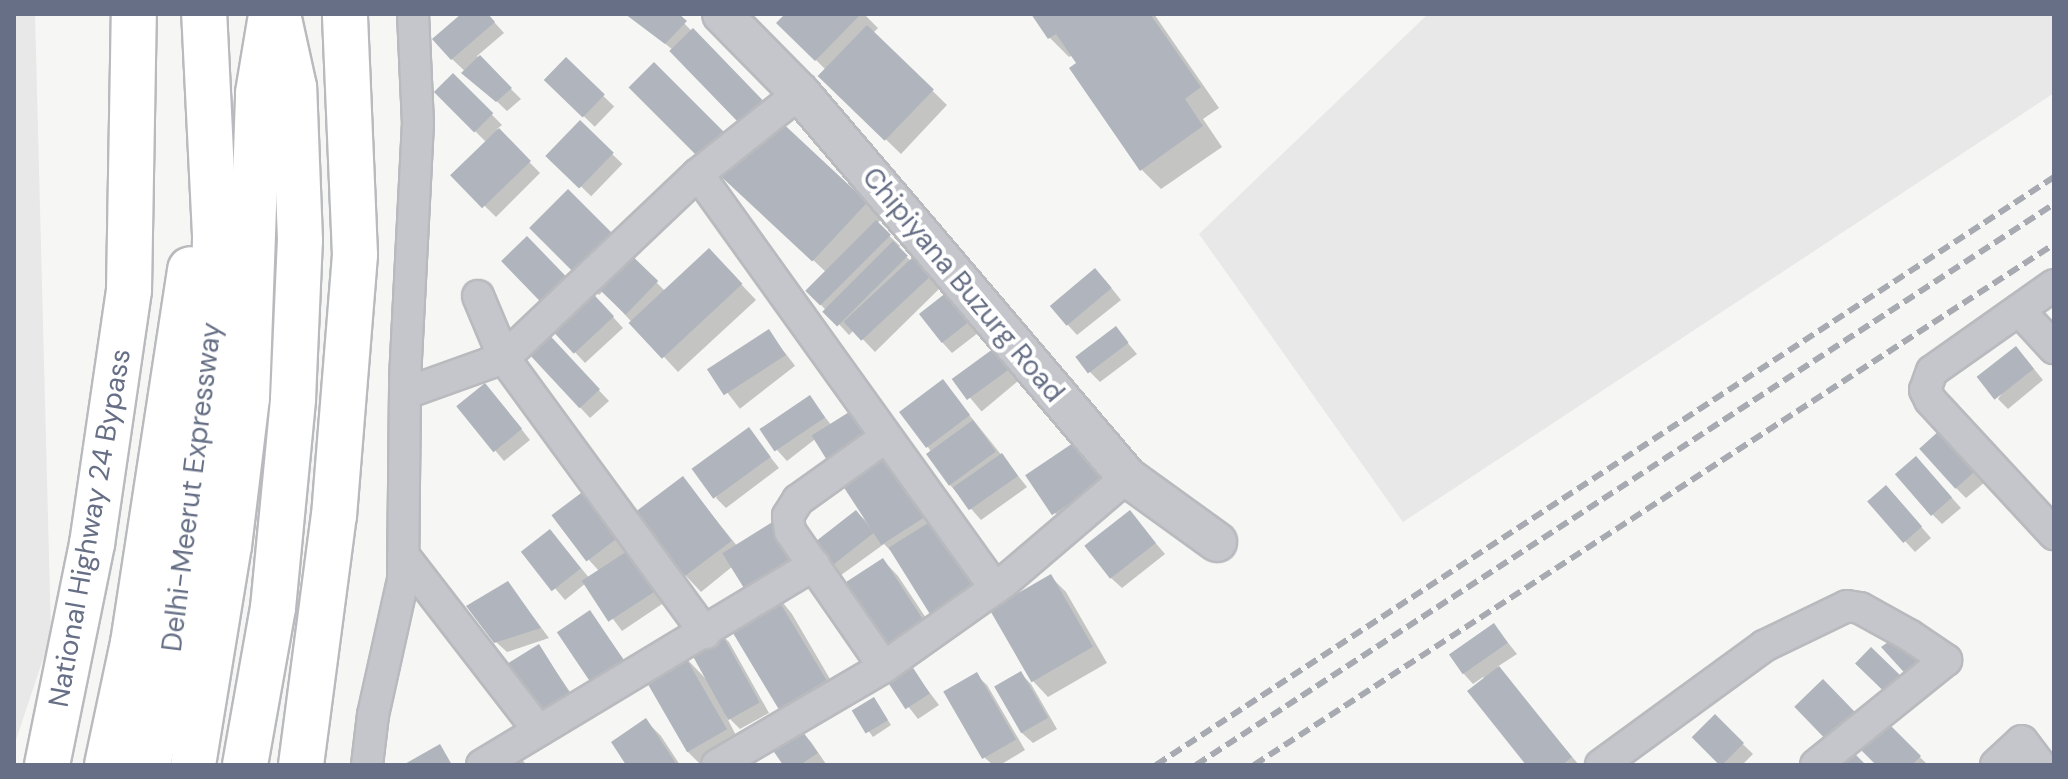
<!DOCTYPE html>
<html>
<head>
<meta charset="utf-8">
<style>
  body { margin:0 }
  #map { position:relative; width:2068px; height:779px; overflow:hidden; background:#f6f7f4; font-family:"DM Sans",sans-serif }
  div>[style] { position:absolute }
  .built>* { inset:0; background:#e7e8e7 }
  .shadow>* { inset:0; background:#0003; transform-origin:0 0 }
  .building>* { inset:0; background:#b0b4bc; transform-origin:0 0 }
  .roads { filter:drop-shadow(2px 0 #b9babe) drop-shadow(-2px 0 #b9babe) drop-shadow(0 2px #b9babe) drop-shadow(0 -2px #b9babe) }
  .minor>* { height:30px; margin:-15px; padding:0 15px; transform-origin:15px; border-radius:15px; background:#c4c6cb }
  .tertiary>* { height:38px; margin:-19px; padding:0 19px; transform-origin:19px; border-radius:19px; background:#c4c6cb }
  .trunk>* { height:44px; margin:-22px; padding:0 22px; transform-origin:22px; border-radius:22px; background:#fff }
  .motorway>* { height:44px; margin:-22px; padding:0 22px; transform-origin:22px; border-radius:22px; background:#fff }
  .rail>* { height:6px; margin-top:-3px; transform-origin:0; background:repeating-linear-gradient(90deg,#a7aab1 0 12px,transparent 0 18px) }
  span { translate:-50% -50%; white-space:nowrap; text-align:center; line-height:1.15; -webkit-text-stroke:8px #fff; paint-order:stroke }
  .street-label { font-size:28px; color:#666f85 }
  .frame { position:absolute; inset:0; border:16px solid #666f85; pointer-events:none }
</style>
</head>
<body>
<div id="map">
  <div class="built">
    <div style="clip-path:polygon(14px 14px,35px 14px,51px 635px,14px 746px)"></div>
    <div style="clip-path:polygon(1428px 14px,2054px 14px,2054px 93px,1403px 522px,1199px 234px)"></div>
  </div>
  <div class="shadow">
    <div style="clip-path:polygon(464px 14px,487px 14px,504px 33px,477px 56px,521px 99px,507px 111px,452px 59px)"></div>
    <div style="clip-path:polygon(628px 14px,675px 14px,771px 112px,750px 132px,673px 50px)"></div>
    <div style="clip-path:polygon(788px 14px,864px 14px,878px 28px,873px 33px,947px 105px,901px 154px,821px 77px,827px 71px,779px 23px)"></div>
    <div style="clip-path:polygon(1033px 14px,1154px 14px,1219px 108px,1203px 119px,1222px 147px,1161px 189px,1141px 169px,1073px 55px,1069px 57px,1050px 38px)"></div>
    <div style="left:566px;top:60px;width:67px;height:28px;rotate:44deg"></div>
    <div style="clip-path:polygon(453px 75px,502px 125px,497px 129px,540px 173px,496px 217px,454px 176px,487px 143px,436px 92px)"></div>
    <div style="left:580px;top:123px;width:59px;height:45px;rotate:44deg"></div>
    <div style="clip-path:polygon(739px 191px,867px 203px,882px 218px,877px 224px,900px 246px,898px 249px,940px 288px,875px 352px,854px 330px,849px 335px,809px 292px,827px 273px)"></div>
    <div style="clip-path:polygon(533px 229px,634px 260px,665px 291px,724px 266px,756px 300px,678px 372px,603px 291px,599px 295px)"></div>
    <div style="clip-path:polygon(1105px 280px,1121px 300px,1077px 335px,1067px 324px)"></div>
    <div style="clip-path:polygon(956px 287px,987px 326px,952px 353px,942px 342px)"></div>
    <div style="clip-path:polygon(579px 292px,595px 297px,623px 328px,585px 363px,547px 322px)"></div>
    <div style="clip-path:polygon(1116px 329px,1137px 354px,1100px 382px,1089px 371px)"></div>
    <div style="left:768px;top:331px;width:44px;height:70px;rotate:52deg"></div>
    <div style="clip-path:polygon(552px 340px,609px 401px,590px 418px,523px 346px)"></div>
    <div style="left:997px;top:349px;width:38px;height:52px;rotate:50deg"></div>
    <div style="clip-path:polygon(2026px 359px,2043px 380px,2008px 409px,1998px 399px)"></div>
    <div style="clip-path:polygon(943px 382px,1027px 487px,981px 520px,950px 485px,928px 447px)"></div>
    <div style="clip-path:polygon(495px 396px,530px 440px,504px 461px,459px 407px)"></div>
    <div style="clip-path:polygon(809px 397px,832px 426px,787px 461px,777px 450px)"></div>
    <div style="clip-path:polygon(749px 430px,779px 468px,726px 508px,716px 498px)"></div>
    <div style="clip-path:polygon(1951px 443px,1985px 482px,1966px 498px,1956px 488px)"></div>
    <div style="clip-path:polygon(890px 452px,992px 601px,947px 629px,931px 614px,896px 556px,884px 544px,837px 578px,826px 567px,856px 512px,871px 525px)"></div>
    <div style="clip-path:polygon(1926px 469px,1961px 508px,1942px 524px,1932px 514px)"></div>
    <div style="clip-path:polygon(1028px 476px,1115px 490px,1064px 525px)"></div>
    <div style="clip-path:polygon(683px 479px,792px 614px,840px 696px,794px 723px,779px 707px,763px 606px,733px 566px,701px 592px,686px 576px)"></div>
    <div style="clip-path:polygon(589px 490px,668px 600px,622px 631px,586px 583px,565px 600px,525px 553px,560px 542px,590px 579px,600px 572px,589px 560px)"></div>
    <div style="clip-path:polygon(1896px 498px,1931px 538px,1915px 552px,1905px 541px)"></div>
    <div style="clip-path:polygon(1130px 513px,1165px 554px,1122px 588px,1111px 578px)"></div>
    <div style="clip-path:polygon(883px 560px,898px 576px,942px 642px,908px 664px,939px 705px,918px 719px,886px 678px)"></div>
    <div style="clip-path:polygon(1050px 576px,1066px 592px,1107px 663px,1048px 697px,1033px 681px,992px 610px)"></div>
    <div style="clip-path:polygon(508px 583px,549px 638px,507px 652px,496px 642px)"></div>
    <div style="clip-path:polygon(590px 613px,635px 675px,605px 696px)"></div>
    <div style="clip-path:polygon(1494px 625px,1517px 654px,1497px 667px,1579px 765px,1529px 765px,1485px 679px,1483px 677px,1473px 684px,1463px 673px)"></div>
    <div style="clip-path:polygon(719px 632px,729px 642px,769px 713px,740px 729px,725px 714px,741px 745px,701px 765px,688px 752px,683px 655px,705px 678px)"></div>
    <div style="clip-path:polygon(539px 647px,584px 712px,556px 730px)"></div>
    <div style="clip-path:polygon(1021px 674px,1031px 684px,1057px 729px,1033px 743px,1022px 733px)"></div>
    <div style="clip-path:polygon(976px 675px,987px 685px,1025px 750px,1000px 765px,993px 765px,985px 758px)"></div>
    <div style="clip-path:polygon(878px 704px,891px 725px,873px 737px,854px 711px)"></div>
    <div style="clip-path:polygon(1715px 717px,1753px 754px,1742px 765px,1722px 765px,1695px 737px)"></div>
    <div style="clip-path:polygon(646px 721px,661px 736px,680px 765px,629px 765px)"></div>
    <div style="clip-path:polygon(1883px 721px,1928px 765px,1879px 765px,1857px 743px)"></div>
    <div style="clip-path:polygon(801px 731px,811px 742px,826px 764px,785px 765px)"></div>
    <div style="clip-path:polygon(520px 758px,527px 765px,509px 765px)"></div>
  </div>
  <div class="building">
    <div style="clip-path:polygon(461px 14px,488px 14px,495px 22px,451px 60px,432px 39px)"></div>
    <div style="clip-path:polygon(625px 14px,679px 14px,687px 21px,665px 44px)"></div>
    <div style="clip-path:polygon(785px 14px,861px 14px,815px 61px,776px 23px)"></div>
    <div style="clip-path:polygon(1031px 14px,1150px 14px,1201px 87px,1185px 99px,1203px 126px,1140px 171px,1069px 68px,1076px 63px,1056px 34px,1048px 39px)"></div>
    <div style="left:867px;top:25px;width:93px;height:71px;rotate:44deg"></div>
    <div style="left:693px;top:28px;width:100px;height:33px;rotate:46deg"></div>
    <div style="clip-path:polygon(480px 55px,512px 88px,496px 102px,461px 73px)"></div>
    <div style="left:566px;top:57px;width:54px;height:32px;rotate:44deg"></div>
    <div style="left:654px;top:62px;width:104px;height:36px;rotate:45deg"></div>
    <div style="left:453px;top:73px;width:57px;height:27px;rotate:45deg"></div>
    <div style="left:776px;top:117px;width:125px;height:81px;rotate:43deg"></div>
    <div style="left:580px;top:120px;width:47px;height:50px;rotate:44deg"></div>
    <div style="left:499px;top:128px;width:46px;height:68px;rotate:46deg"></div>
    <div style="left:568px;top:189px;width:75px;height:55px;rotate:45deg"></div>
    <div style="left:876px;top:220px;width:21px;height:100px;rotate:45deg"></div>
    <div style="left:527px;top:236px;width:64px;height:36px;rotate:46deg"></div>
    <div style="left:893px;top:241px;width:21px;height:100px;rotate:45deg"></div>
    <div style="left:623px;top:247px;width:49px;height:47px;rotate:44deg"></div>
    <div style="left:709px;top:248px;width:49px;height:110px;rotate:47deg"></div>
    <div style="left:913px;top:257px;width:26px;height:95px;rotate:47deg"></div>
    <div style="left:1095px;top:268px;width:26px;height:59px;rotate:50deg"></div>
    <div style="left:584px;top:284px;width:44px;height:55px;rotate:47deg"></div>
    <div style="left:956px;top:285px;width:37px;height:47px;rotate:52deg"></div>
    <div style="left:1116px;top:326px;width:21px;height:51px;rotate:53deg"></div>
    <div style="left:542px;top:327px;width:85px;height:28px;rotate:47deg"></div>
    <div style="left:769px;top:329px;width:31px;height:74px;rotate:57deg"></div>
    <div style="left:997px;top:346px;width:26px;height:56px;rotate:54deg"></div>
    <div style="left:2016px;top:346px;width:29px;height:50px;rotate:52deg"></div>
    <div style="left:943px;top:379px;width:45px;height:55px;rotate:53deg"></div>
    <div style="left:485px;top:383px;width:59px;height:37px;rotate:51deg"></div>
    <div style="left:810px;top:395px;width:27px;height:61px;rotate:56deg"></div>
    <div style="left:854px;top:409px;width:38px;height:50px;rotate:58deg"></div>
    <div style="left:973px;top:420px;width:39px;height:58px;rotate:54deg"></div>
    <div style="left:749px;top:427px;width:37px;height:71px;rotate:54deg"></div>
    <div style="left:1940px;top:430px;width:54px;height:28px;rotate:48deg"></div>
    <div style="left:1079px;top:439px;width:48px;height:65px;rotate:56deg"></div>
    <div style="left:890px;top:450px;width:75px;height:59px;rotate:57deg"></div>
    <div style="left:1002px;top:453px;width:28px;height:60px;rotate:55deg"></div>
    <div style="left:1916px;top:456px;width:55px;height:28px;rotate:49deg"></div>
    <div style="left:683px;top:476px;width:81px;height:61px;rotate:53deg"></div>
    <div style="left:1886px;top:485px;width:55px;height:25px;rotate:49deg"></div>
    <div style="left:589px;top:487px;width:58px;height:47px;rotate:53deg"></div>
    <div style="left:856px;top:510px;width:29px;height:59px;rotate:52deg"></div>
    <div style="left:1130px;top:510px;width:42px;height:58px;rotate:52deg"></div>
    <div style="left:936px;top:518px;width:79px;height:56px;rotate:58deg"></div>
    <div style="left:774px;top:521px;width:52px;height:61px;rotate:58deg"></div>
    <div style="left:550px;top:529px;width:50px;height:37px;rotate:52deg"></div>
    <div style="left:632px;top:548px;width:49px;height:60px;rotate:57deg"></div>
    <div style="left:883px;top:558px;width:82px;height:55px;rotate:57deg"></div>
    <div style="left:1051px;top:574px;width:84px;height:71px;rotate:60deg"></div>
    <div style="clip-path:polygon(508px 581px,541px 628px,494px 643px,466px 606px)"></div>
    <div style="left:776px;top:596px;width:98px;height:56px;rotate:59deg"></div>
    <div style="left:590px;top:610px;width:65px;height:40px;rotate:56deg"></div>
    <div style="left:1494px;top:623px;width:24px;height:55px;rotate:55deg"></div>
    <div style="left:719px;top:629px;width:84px;height:36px;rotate:61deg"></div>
    <div style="clip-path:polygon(1901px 633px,1932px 661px,1911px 680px,1881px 647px)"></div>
    <div style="left:539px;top:644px;width:67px;height:37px;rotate:58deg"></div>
    <div style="left:1871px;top:647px;width:50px;height:23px;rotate:44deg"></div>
    <div style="left:683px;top:653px;width:88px;height:46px;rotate:60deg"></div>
    <div style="left:908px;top:660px;width:40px;height:29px;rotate:57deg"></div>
    <div style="clip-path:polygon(1499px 666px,1572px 757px,1562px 765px,1526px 765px,1467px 691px)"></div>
    <div style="left:1021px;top:671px;width:54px;height:31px;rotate:60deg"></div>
    <div style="left:977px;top:672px;width:78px;height:39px;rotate:60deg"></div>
    <div style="left:1823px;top:679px;width:55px;height:40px;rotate:46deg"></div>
    <div style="left:874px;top:697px;width:27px;height:26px;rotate:59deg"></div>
    <div style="left:1715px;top:714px;width:41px;height:33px;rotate:45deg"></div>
    <div style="clip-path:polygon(646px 718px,677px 765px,626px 765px,611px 742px)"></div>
    <div style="clip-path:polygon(1883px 718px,1921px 756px,1912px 765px,1876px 765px,1856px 745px)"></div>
    <div style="clip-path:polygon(801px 729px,818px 753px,800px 765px,783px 765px,772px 749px)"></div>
    <div style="clip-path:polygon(440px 744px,452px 765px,403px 765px)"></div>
    <div style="clip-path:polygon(1853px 752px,1866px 765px,1840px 765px)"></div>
  </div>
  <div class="roads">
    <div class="minor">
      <div style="left:698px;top:174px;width:510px;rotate:54.34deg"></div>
      <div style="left:2054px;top:285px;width:149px;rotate:144.8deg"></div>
      <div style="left:1932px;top:371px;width:20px;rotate:110deg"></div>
      <div style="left:1925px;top:390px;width:11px;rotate:63deg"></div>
      <div style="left:1930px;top:400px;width:183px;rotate:47.2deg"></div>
      <div style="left:478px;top:296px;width:67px;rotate:67.2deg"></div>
      <div style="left:504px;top:358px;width:341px;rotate:53.8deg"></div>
      <div style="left:2019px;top:310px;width:52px;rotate:47.4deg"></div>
      <div style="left:406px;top:393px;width:104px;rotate:-19.7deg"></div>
      <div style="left:504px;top:358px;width:267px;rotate:-43.5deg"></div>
      <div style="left:698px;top:174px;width:130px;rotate:-38.5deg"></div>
      <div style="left:403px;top:555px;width:222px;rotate:52.3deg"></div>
      <div style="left:884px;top:667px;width:165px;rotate:-124.7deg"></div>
      <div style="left:790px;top:531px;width:15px;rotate:-98deg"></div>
      <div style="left:788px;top:516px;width:19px;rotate:-58deg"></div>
      <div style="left:798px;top:500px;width:108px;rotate:-35.6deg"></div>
      <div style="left:367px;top:765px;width:50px;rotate:-83.2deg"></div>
      <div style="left:373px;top:715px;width:138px;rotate:-77.5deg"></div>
      <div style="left:403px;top:580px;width:201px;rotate:-89.4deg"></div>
      <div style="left:405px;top:379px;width:255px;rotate:-87.1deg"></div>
      <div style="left:418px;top:124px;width:110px;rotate:-92.6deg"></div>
      <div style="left:482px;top:765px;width:388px;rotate:-31.1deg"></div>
      <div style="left:717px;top:765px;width:194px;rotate:-30.4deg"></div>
      <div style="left:884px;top:667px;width:147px;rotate:-35.3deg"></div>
      <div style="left:1004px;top:582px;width:162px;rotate:-40.5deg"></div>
      <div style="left:1601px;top:765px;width:202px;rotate:-36.1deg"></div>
      <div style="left:1764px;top:646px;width:92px;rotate:-25.7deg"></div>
      <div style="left:1847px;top:606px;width:13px;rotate:9deg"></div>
      <div style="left:1860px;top:608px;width:56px;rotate:28.9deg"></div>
      <div style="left:1909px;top:635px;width:45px;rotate:34deg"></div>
      <div style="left:1946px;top:660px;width:167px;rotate:141.1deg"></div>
      <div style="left:1996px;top:765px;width:35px;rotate:-43deg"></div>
      <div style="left:2022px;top:741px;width:30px;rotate:53deg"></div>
    </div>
    <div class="tertiary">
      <div style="left:722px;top:14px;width:111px;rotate:45.4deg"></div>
      <div style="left:800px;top:93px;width:504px;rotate:49.58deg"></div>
      <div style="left:1127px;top:477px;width:111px;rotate:35.8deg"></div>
    </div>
    <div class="trunk">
      <div style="left:47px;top:765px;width:226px;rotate:-78.5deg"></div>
      <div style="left:92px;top:544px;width:257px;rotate:-81.7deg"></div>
      <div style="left:129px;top:290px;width:276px;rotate:-89deg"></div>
      <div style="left:301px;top:765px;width:251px;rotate:-82.5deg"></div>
      <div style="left:334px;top:516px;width:262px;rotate:-85.4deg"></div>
      <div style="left:355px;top:255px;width:241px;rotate:-92.4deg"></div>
    </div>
    <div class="motorway">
      <div style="left:107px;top:765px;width:125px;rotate:-78deg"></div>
      <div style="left:133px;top:643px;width:378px;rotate:-81.3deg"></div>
      <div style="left:148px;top:765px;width:125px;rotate:-78deg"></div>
      <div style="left:174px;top:643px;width:294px;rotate:-82.4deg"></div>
      <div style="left:213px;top:352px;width:117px;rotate:-89deg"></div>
      <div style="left:215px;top:235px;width:221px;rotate:-92.8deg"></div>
      <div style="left:193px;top:765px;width:222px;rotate:-80.7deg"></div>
      <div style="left:229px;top:546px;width:149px;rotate:-83.1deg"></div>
      <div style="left:247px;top:398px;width:305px;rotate:-87.9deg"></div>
      <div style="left:258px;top:93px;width:73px;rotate:-80.5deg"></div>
      <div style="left:245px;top:765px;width:159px;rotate:-79.9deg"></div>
      <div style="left:273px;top:608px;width:210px;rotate:-84.5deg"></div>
      <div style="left:293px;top:399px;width:159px;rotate:-87.5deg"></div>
      <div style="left:300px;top:240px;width:153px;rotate:-92.2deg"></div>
      <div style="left:294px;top:87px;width:75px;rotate:-102.4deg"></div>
    </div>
  </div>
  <div class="rail">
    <div style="left:1156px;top:765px;width:1073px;rotate:-33.22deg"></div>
    <div style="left:1196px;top:765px;width:1025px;rotate:-33.18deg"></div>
    <div style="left:1254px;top:765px;width:955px;rotate:-33.07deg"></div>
  </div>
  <div class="street-label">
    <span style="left:963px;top:285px;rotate:50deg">Chipiyana Buzurg Road</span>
    <span style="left:192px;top:487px;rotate:-83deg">Delhi-Meerut Expressway</span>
    <span style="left:90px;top:528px;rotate:-80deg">National Highway 24 Bypass</span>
  </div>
  <div class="frame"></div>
</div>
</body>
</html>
